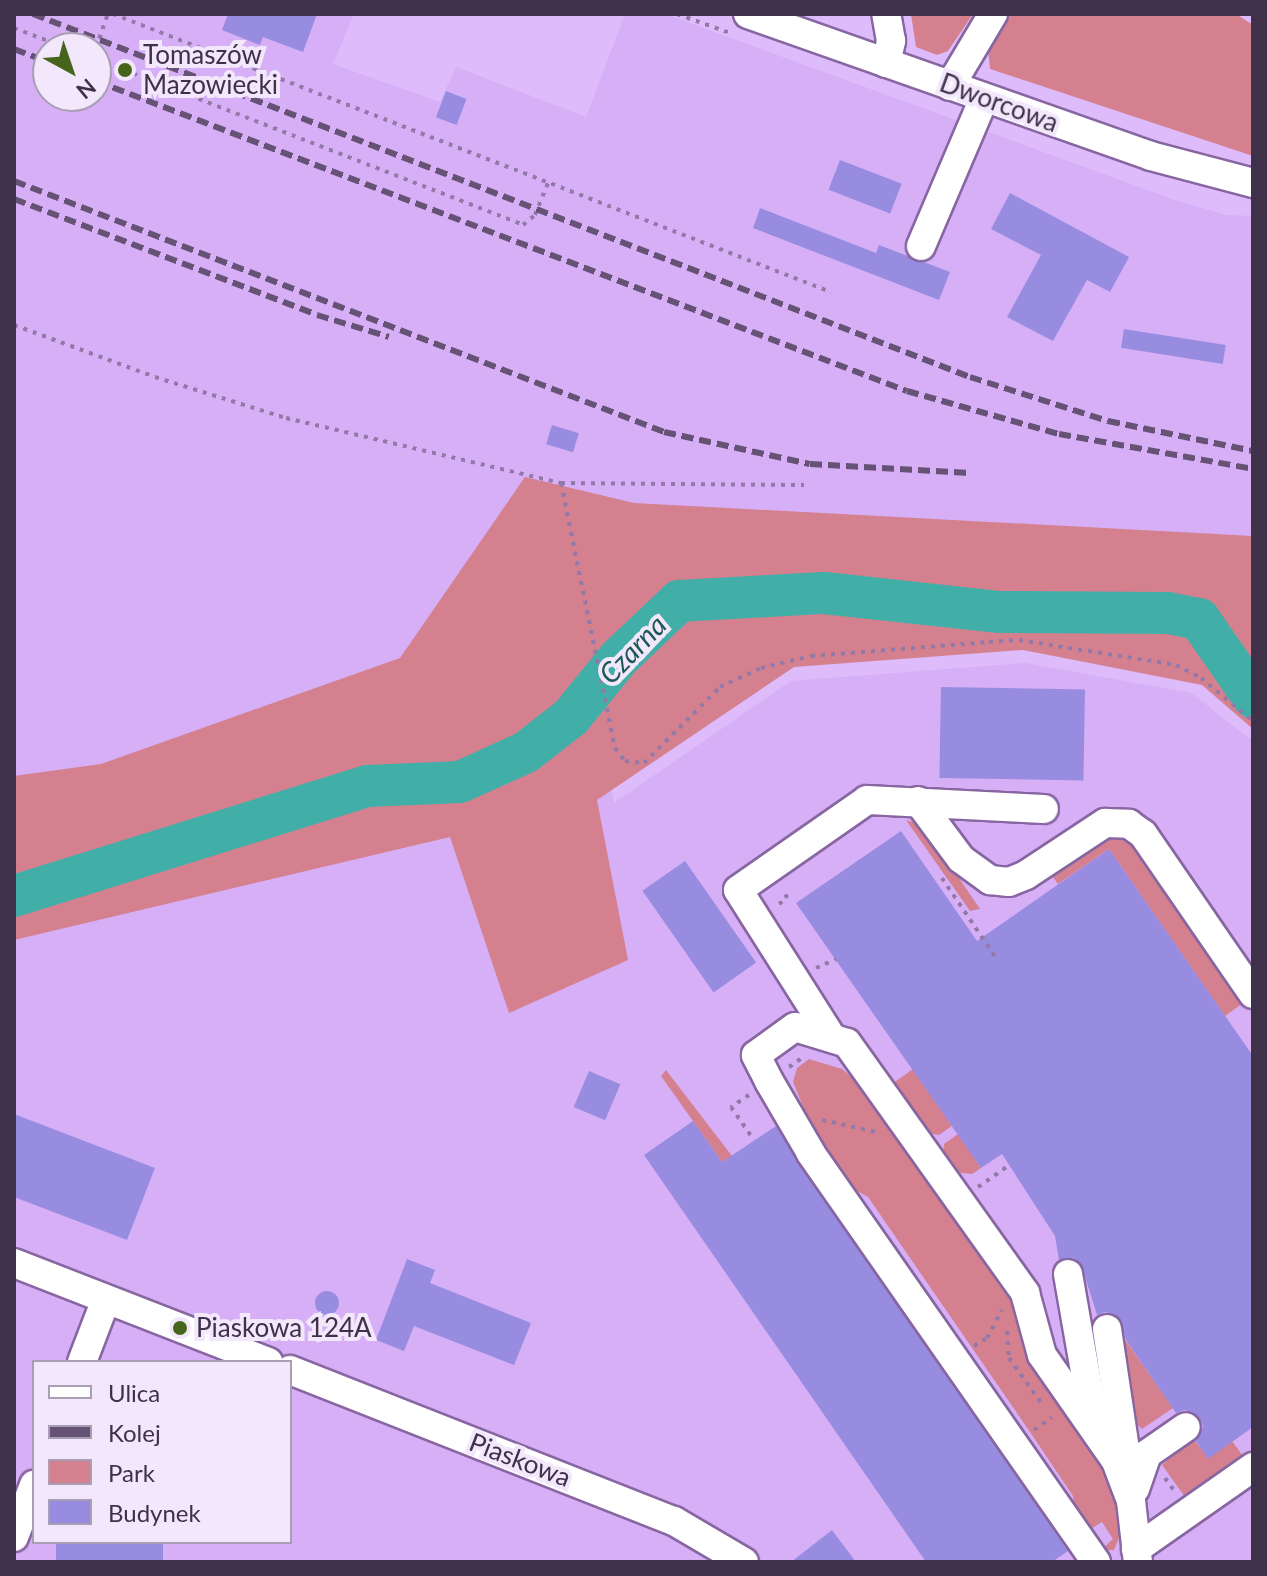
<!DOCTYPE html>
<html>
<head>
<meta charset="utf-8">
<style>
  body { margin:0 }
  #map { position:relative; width:1267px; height:1576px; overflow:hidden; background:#debbfb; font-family:Lato,sans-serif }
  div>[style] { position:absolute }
  .built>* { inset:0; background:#d6aff6 }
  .green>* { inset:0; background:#d4808f }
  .river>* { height:42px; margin:-21px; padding:0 21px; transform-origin:21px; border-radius:21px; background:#41afa8 }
  .building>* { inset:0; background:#988ce1; transform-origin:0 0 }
  .round { border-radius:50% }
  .path>* { height:4px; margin-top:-2px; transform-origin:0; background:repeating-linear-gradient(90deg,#9279a7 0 4px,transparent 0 10px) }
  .roads { filter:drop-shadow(2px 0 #8766a1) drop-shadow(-2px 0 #8766a1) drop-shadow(0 2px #8766a1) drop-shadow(0 -2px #8766a1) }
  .minor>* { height:28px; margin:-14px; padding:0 14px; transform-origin:14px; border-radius:14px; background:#fff }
  .rail>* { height:6px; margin-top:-3px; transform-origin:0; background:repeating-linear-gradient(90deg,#655274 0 12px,transparent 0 18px) }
  .dots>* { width:22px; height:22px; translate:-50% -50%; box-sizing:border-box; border:4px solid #f2e7fb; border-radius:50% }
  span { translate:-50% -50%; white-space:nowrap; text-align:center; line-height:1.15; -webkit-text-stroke:8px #f2e7fb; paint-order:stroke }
  .poi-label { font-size:26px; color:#3f314a }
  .left { translate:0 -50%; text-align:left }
  .street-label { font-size:26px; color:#3f314a }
  .water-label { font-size:28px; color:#1d5a56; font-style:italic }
  .frame { position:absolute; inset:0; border:16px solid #3f314a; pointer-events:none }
  .legend { position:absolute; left:32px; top:1360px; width:260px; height:184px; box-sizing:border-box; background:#f2e7fb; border:2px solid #aa9eb4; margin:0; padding:10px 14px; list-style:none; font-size:24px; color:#3f314a }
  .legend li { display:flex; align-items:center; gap:16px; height:40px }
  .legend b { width:40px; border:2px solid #aa9eb4 }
  .north { position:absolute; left:32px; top:32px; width:80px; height:80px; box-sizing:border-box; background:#f2e7fb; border:2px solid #aa9eb4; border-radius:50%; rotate:140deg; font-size:22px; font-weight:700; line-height:32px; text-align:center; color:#3f314a }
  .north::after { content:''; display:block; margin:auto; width:28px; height:36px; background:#46651a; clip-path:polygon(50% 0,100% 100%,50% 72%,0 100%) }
</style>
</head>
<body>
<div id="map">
  <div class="built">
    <div style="clip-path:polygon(evenodd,14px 14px,354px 14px,333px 64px,440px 102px,456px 67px,586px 117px,625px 14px,665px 14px,1172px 199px,1226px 215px,1253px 216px,1253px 658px,558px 503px,614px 803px,791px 681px,1025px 663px,1191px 693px,1253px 741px,1253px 1562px,14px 1562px,14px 14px,48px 48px,96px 48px,96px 96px,48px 96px,48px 48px,14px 14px,34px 1362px,290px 1362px,290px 1542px,34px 1542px,34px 1362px)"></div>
  </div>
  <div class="green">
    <div style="clip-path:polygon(911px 14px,973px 14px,948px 51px,937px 55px,916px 47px)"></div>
    <div style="clip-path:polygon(1011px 14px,1236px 14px,1253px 25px,1253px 156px,990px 69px,988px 48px)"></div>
    <div style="clip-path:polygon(525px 477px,634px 503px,1253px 536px,1253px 729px,1202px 685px,1023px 650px,794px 667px,597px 800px,628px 960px,509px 1013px,450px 837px,14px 940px,14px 776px,101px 764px,400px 658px)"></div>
    <div style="clip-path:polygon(906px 820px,923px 825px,980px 909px,970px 911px)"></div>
    <div style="clip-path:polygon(1116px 832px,1137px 845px,1246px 1001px,1225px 1016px,1109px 849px,1058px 884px,1048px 870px)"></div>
    <div style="clip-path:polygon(809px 1059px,842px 1069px,859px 1083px,1014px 1306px,1028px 1361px,1104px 1468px,1123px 1528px,1114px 1550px,1101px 1550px,1113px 1539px,1102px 1522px,1086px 1532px,1075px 1516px,1073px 1496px,1030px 1432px,868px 1197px,846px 1185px,815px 1136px,793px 1082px,797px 1068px)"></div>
    <div style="clip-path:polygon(913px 1069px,952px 1126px,939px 1135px,926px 1133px,892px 1084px)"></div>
    <div style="clip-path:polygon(666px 1070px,732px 1156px,722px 1162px,661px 1076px)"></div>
    <div style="clip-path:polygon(958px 1134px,981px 1168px,972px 1174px,954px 1172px,943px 1157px,944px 1144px)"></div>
    <div style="clip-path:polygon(1117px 1328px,1173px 1408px,1142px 1429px,1135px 1423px)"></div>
    <div style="clip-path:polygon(1193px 1438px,1208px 1458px,1232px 1441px,1245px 1459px,1185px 1497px,1162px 1465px)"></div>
  </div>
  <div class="river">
    <div style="left:14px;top:896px;width:370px;rotate:-17.3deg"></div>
    <div style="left:367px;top:786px;width:93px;rotate:-2.5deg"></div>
    <div style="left:460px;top:782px;width:72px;rotate:-24.4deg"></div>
    <div style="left:526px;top:752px;width:57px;rotate:-37.9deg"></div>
    <div style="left:571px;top:717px;width:76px;rotate:-50.9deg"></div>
    <div style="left:619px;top:658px;width:83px;rotate:-43.5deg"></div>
    <div style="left:679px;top:601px;width:145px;rotate:-3.2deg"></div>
    <div style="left:824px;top:593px;width:177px;rotate:6.2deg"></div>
    <div style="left:1000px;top:612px;width:168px;rotate:0.3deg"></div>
    <div style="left:1168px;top:613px;width:32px;rotate:11deg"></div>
    <div style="left:1199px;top:619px;width:95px;rotate:55.3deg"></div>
  </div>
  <div class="building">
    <div style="clip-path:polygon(228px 14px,317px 14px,303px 52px,263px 37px,260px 45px,222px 30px)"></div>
    <div style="left:446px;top:91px;width:22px;height:28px;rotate:21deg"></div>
    <div style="left:840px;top:160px;width:66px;height:32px;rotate:21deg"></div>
    <div style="clip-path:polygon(1010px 193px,1129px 257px,1110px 292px,1087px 280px,1053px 341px,1007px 317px,1041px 255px,991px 229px)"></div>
    <div style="clip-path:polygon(760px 208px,876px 253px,879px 245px,950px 272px,939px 300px,753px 228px)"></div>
    <div style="left:1124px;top:329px;width:103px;height:19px;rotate:9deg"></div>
    <div style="left:552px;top:425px;width:28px;height:20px;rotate:17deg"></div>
    <div style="left:941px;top:687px;width:144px;height:91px;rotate:1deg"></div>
    <div style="clip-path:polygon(901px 831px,977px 941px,1109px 849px,1253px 1056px,1253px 1427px,1208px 1459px,1196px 1441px,1203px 1426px,1199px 1417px,1185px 1410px,1176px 1413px,1126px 1340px,1120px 1318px,1105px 1312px,1097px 1315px,1081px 1264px,1073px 1258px,1059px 1260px,1055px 1236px,1002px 1154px,981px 1168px,796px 903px)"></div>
    <div style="left:685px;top:861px;width:124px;height:52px;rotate:55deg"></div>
    <div style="left:589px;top:1071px;width:34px;height:39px;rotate:23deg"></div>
    <div style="clip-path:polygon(14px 1114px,155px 1168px,127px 1240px,14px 1197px)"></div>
    <div style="clip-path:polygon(693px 1121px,722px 1162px,776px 1126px,1068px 1551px,1052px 1562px,926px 1562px,644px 1155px)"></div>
    <div style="clip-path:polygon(407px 1259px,435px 1270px,430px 1283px,531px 1323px,514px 1365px,414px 1326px,404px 1351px,376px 1340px)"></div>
    <div class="round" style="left:315px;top:1291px;width:24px;height:24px"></div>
    <div style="clip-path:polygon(832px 1530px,856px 1562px,791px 1562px)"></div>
    <div style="left:56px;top:1542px;width:107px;height:22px"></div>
  </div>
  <div class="path">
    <div style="left:113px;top:14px;width:770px;rotate:21.17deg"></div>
    <div style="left:677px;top:14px;width:56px;rotate:19.7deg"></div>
    <div style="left:14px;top:28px;width:57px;rotate:20.7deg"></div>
    <div style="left:96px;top:48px;width:36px;rotate:-71deg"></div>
    <div style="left:96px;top:59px;width:458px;rotate:21.2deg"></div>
    <div style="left:523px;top:225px;width:16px;rotate:-40deg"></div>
    <div style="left:535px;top:215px;width:35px;rotate:-68deg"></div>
    <div style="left:14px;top:325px;width:150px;rotate:20.2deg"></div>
    <div style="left:155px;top:377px;width:137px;rotate:17.4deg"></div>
    <div style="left:286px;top:418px;width:283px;rotate:13.3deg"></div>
    <div style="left:561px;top:483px;width:243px;rotate:0.5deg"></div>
    <div style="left:561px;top:483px;width:270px;rotate:78.5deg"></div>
    <div style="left:615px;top:748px;width:16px;rotate:52deg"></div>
    <div style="left:625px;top:761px;width:19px;rotate:6deg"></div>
    <div style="left:644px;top:763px;width:107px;rotate:-45deg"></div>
    <div style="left:720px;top:687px;width:45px;rotate:-24.9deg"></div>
    <div style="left:761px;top:668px;width:51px;rotate:-13.5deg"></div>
    <div style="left:811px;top:656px;width:179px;rotate:-4.5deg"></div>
    <div style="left:989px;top:642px;width:30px;rotate:-4deg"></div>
    <div style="left:1019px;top:640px;width:159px;rotate:9deg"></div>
    <div style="left:1176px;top:665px;width:28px;rotate:27deg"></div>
    <div style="left:1201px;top:678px;width:67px;rotate:39.6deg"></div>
    <div style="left:942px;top:878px;width:97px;rotate:56deg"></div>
    <div style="left:779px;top:904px;width:10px;rotate:-37deg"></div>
    <div style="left:787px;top:898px;width:9px;rotate:-111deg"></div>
    <div style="left:816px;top:968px;width:22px;rotate:-24deg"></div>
    <div style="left:789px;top:1067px;width:19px;rotate:-35deg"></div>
    <div style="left:749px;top:1095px;width:22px;rotate:146deg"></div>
    <div style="left:731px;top:1107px;width:40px;rotate:55.1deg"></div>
    <div style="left:822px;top:1120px;width:59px;rotate:12.6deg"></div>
    <div style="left:978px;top:1187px;width:38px;rotate:-35deg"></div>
    <div style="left:1007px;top:1331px;width:27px;rotate:86deg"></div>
    <div style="left:1009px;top:1358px;width:57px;rotate:54.3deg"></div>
    <div style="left:974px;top:1346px;width:15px;rotate:-32deg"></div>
    <div style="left:987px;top:1338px;width:32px;rotate:-62deg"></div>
    <div style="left:1034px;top:1430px;width:22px;rotate:-36deg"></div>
    <div style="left:1165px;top:1478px;width:19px;rotate:54deg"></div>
  </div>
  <div class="roads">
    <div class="minor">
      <div style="left:748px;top:14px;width:427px;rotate:19.4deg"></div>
      <div style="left:1151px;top:156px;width:106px;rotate:14.8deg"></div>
      <div style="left:886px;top:63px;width:23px;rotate:-77deg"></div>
      <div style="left:891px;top:41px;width:27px;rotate:-100deg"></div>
      <div style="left:950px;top:86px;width:84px;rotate:-59.2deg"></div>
      <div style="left:921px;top:246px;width:161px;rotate:-66.9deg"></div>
      <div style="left:918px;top:801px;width:72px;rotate:53.4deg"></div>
      <div style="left:961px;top:859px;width:36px;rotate:36deg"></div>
      <div style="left:990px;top:880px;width:19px;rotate:6deg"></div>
      <div style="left:1009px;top:882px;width:18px;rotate:-22deg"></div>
      <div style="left:1026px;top:875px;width:95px;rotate:-33.4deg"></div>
      <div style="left:1105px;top:823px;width:24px;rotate:2deg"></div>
      <div style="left:1129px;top:824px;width:17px;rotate:36deg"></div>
      <div style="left:1143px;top:834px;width:194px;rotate:55.5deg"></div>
      <div style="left:832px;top:1038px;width:175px;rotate:-122.4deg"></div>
      <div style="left:738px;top:890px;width:157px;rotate:-34.9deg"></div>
      <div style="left:867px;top:800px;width:177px;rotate:2.9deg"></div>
      <div style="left:14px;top:1263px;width:273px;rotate:21.3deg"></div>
      <div style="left:1068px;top:1274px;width:151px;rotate:80.1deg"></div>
      <div style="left:1107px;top:1329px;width:155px;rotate:81.5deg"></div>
      <div style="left:82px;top:1362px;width:67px;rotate:-69.1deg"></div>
      <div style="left:290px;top:1370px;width:413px;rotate:21.5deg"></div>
      <div style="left:674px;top:1521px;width:81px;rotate:30.4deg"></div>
      <div style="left:1135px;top:1489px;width:37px;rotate:-71deg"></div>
      <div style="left:1147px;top:1454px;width:47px;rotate:-34.7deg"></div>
      <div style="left:14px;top:1537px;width:56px;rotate:-69deg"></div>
      <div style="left:1136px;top:1549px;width:143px;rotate:-35deg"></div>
      <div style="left:1096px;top:1562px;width:499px;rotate:-124.9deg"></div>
      <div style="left:811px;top:1153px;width:83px;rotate:-120.3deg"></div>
      <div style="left:769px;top:1081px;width:29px;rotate:-117deg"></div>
      <div style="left:756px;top:1055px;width:48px;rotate:-35.7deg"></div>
      <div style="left:795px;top:1027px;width:54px;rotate:17.1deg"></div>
      <div style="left:847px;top:1043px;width:307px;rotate:54.5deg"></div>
      <div style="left:1025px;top:1293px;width:64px;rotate:74.7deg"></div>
      <div style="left:1042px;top:1355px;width:129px;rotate:55.1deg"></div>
      <div style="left:1116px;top:1461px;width:43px;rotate:69.4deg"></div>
      <div style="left:1131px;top:1501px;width:61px;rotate:83.5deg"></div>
    </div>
  </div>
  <div class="rail">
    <div style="left:33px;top:14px;width:1005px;rotate:21.18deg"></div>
    <div style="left:970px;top:377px;width:145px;rotate:17.7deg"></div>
    <div style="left:1108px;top:421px;width:148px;rotate:11.7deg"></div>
    <div style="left:14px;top:49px;width:36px;rotate:21deg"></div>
    <div style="left:96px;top:81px;width:868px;rotate:20.92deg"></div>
    <div style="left:907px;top:391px;width:158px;rotate:15.8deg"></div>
    <div style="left:1059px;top:434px;width:197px;rotate:10.2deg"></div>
    <div style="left:14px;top:181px;width:697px;rotate:21.11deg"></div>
    <div style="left:664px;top:432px;width:149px;rotate:12.4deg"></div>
    <div style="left:810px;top:464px;width:160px;rotate:3.2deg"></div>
    <div style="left:14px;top:199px;width:324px;rotate:20.9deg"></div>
    <div style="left:317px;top:315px;width:75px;rotate:17deg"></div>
  </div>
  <div class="dots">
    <div style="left:125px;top:70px;background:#46651a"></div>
    <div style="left:180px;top:1328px;background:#46651a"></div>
  </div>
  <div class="poi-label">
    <span class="left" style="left:143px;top:70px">Tomaszów<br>Mazowiecki</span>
    <span class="left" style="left:196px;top:1328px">Piaskowa 124A</span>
  </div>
  <div class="street-label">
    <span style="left:999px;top:103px;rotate:20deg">Dworcowa</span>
    <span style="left:520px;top:1460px;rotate:21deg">Piaskowa</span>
  </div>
  <div class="water-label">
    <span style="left:632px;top:649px;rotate:-46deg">Czarna</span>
  </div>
  <div class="frame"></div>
  <ul class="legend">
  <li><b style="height:10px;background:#fff"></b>Ulica</li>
  <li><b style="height:10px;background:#655274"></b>Kolej</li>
  <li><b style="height:22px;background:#d4808f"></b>Park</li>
  <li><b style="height:22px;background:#988ce1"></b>Budynek</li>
  </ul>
  <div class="north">N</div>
</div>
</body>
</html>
